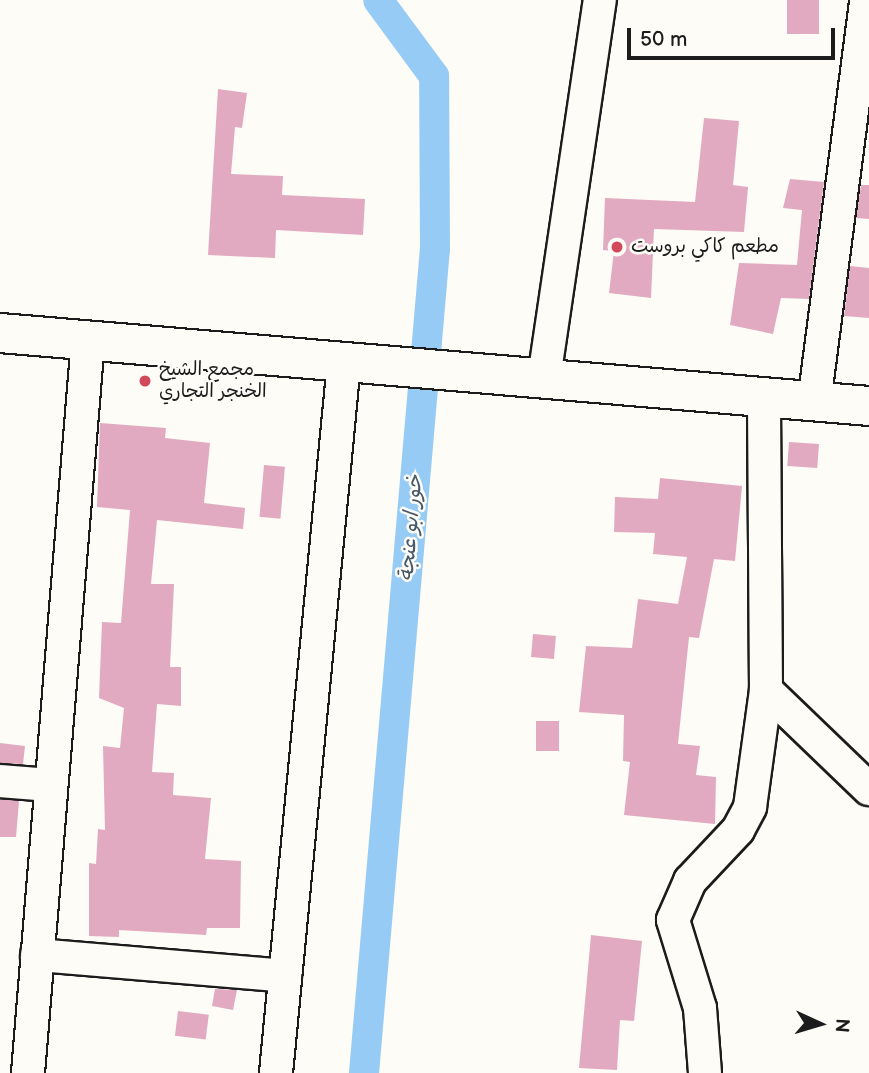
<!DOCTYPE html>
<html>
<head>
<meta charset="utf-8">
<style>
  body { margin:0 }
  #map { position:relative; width:869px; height:1073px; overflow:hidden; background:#fdfcf7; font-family:"Balsamiq Sans","Playpen Sans Arabic",sans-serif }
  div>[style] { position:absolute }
  .canal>* { height:30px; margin:-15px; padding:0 15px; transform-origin:15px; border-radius:15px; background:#95cbf4 }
  .building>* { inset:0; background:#e1aac0; transform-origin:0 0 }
  .roads { filter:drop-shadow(2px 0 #1c1c1c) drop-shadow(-2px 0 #1c1c1c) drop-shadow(0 2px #1c1c1c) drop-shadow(0 -2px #1c1c1c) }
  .minor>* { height:32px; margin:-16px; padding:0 16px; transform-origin:16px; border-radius:16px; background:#fdfcf7 }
  .highway>* { height:38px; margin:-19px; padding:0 19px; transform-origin:19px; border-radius:19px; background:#fdfcf7 }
  .dots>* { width:19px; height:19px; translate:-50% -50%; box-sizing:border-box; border:4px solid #fdfcf7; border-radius:50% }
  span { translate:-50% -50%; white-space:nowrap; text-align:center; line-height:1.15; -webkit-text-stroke:5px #fdfcf7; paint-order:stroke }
  .poi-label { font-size:19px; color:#1c1c1c }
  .left { translate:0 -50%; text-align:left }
  .water-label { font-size:21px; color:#465968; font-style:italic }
  .north { position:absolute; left:785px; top:989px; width:70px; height:70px; -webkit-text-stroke:5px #fdfcf7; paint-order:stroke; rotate:94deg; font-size:19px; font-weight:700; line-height:28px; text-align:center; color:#1c1c1c }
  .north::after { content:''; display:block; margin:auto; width:24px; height:32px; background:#1c1c1c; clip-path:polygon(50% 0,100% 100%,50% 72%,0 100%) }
  .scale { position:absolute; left:627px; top:28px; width:208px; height:32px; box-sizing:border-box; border:4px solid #1c1c1c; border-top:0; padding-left:9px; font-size:21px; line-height:24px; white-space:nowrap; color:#1c1c1c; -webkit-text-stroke:5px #fdfcf7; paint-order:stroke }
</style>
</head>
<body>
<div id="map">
  <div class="canal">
    <div style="left:364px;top:1073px;width:827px;rotate:-85.08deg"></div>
    <div style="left:435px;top:249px;width:173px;rotate:-90.3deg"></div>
    <div style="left:434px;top:76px;width:94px;rotate:-126.4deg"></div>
  </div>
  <div class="building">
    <div style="left:787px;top:0;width:32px;height:34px"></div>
    <div style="clip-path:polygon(218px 89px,247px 93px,242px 128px,235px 127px,231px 174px,283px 176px,282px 195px,365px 199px,363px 235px,276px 230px,275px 258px,208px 255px)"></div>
    <div style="clip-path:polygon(704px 118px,739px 121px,733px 185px,748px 187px,744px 232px,654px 229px,651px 298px,609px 293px,614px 251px,603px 250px,605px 198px,695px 202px)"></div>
    <div style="clip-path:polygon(790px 179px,824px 182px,809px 299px,781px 298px,773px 334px,730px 325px,739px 263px,797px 265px,802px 210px,783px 208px)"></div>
    <div style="clip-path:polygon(861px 185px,869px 185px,869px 219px,856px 218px)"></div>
    <div style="clip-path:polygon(850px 266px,869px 268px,869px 318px,844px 316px)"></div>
    <div style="clip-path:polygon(100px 423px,166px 428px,165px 438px,210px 443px,204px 503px,245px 508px,243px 529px,157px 520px,151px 584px,174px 584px,170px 667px,181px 667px,181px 706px,157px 704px,152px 772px,174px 773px,173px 795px,211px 798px,205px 859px,241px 861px,240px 928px,207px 928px,206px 935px,119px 930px,119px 937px,89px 936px,89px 863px,96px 864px,98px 829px,105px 830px,103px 746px,120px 748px,124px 708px,99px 698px,102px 622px,121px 623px,130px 510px,97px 507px)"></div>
    <div style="left:789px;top:442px;width:30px;height:24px;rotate:4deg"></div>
    <div style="left:264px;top:465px;width:21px;height:52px;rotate:5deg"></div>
    <div style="clip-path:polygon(660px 478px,742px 486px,735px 561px,714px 559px,699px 638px,689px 637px,678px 744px,700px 746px,696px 775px,716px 777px,715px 824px,624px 815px,630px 762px,623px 761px,624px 715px,579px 712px,586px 646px,632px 648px,638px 599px,678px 604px,687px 557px,653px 554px,655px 533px,614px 532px,615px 497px,658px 499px)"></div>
    <div style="left:533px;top:634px;width:23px;height:23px;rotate:5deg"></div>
    <div style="left:536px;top:721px;width:23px;height:30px"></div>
    <div style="clip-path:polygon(0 743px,25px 746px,23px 764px,0 763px)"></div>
    <div style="clip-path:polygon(0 799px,19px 801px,16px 837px,0 837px)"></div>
    <div style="clip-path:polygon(591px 935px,642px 941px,634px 1021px,620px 1020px,617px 1070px,579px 1068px)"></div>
    <div style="clip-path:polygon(215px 989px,237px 990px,233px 1010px,212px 1006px)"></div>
    <div style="left:178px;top:1011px;width:31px;height:25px;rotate:7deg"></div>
  </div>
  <div class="roads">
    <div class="minor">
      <div style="left:544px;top:378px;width:382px;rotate:-81.6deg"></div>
      <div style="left:814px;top:403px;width:406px;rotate:-82.6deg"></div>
      <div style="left:766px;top:690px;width:143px;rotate:43.9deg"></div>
      <div style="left:0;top:781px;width:50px;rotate:4.6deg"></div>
      <div style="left:37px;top:955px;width:249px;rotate:4.8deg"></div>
      <div style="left:28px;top:1073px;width:735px;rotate:-85.32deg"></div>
      <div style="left:276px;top:1073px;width:713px;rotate:-84.53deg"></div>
      <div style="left:705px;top:1073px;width:65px;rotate:-94.4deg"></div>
      <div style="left:700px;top:1008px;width:92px;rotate:-107.1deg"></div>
      <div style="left:673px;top:920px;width:43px;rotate:-66.4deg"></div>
      <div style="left:690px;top:881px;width:70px;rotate:-46.7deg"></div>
      <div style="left:738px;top:830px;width:26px;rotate:-62deg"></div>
      <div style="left:750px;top:807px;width:118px;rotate:-82.2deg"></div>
      <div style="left:766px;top:690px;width:290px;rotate:-90.4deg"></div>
    </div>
    <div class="highway">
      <div style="left:0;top:333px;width:872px;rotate:4.8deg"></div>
    </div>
  </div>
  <div class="dots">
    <div style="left:617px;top:247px;background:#d1495b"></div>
    <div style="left:145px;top:381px;background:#d1495b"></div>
  </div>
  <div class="poi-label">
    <span class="left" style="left:631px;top:247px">مطعم كاكي بروست</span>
    <span class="left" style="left:159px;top:381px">مجمع الشيخ<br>الخنجر التجاري</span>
  </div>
  <div class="water-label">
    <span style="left:411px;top:528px;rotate:-85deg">خور ابو عنجة</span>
  </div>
  <div class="north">N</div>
  <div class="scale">50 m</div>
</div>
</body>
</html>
